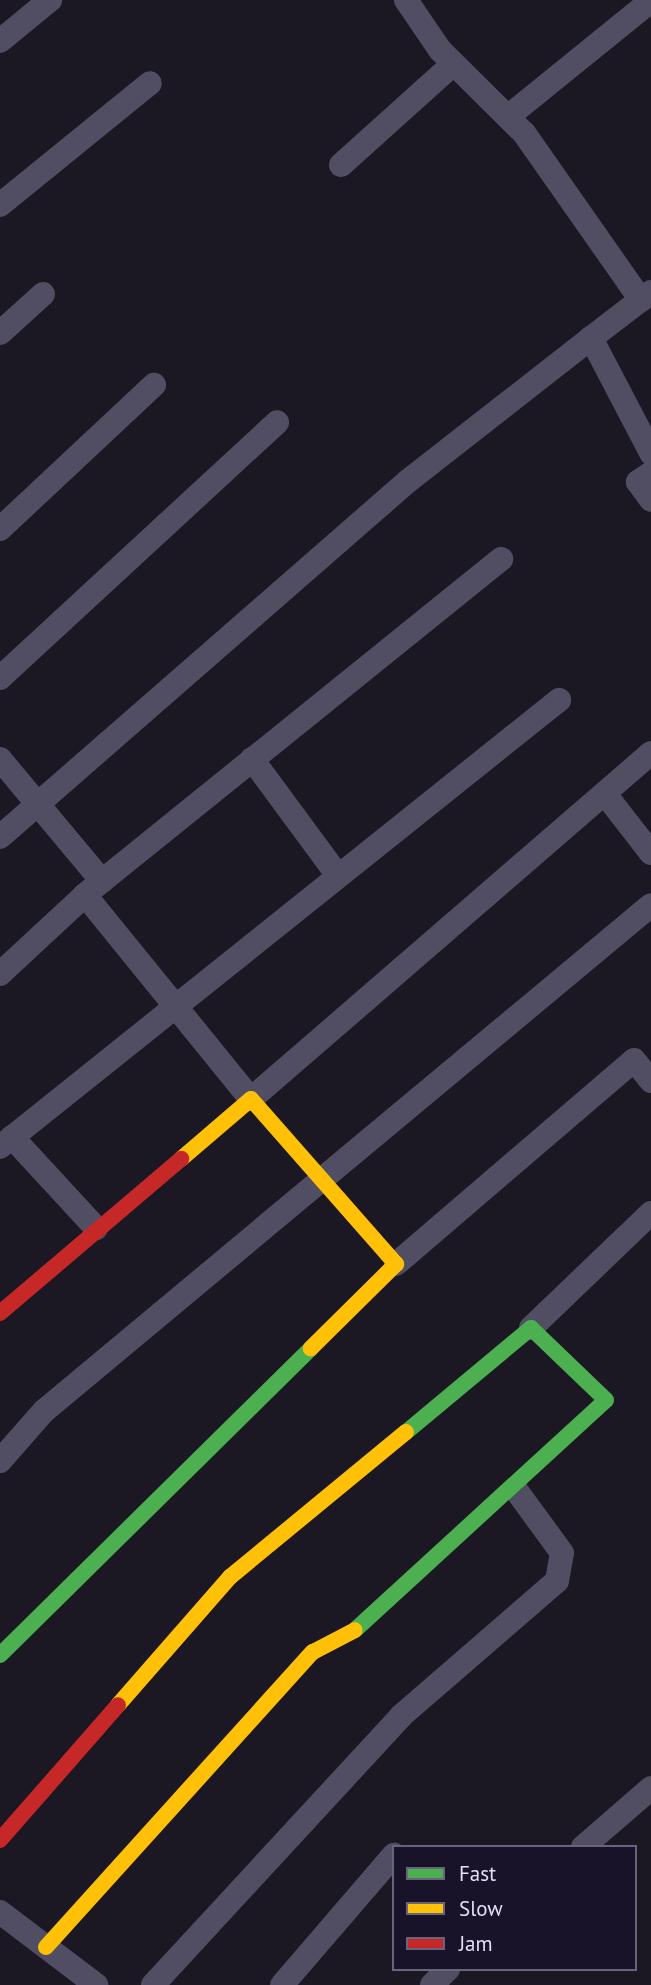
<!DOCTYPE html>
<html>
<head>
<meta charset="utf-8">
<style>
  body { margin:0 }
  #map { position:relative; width:651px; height:1985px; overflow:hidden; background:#1b1823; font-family:"PT Sans",sans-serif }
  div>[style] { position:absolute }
  .street>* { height:24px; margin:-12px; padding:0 12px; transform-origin:12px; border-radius:12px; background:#514e63 }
  .fast>* { height:16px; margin:-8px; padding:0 8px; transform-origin:8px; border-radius:8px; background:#4caf50 }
  .slow>* { height:16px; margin:-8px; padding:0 8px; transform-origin:8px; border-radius:8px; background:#ffc107 }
  .jam>* { height:16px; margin:-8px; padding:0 8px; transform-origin:8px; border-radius:8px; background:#c62828 }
  span { translate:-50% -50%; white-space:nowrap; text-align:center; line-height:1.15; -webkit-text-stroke:5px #181328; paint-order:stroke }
  .legend { position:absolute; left:392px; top:1845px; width:245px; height:126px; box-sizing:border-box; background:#181328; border:2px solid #69647d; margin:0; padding:9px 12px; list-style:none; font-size:21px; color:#e3ddfc }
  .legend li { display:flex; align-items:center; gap:14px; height:35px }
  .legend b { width:35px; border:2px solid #69647d }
</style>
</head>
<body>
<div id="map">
  <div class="street">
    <div style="left:406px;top:0;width:60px;rotate:55.8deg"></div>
    <div style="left:440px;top:50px;width:118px;rotate:44.7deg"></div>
    <div style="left:524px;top:133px;width:204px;rotate:55deg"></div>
    <div style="left:0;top:41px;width:65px;rotate:-39.4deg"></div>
    <div style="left:510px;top:115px;width:181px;rotate:-39deg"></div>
    <div style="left:341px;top:165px;width:151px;rotate:-42deg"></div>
    <div style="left:0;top:205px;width:193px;rotate:-39.1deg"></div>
    <div style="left:651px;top:292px;width:76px;rotate:142.5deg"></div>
    <div style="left:591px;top:338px;width:130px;rotate:62.4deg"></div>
    <div style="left:0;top:333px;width:58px;rotate:-42.2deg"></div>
    <div style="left:651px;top:473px;width:16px;rotate:145deg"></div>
    <div style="left:638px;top:482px;width:22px;rotate:54deg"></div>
    <div style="left:0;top:529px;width:211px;rotate:-43.1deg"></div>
    <div style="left:0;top:678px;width:377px;rotate:-42.7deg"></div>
    <div style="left:0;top:759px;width:159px;rotate:50.1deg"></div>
    <div style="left:102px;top:881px;width:22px;rotate:141deg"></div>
    <div style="left:85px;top:895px;width:263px;rotate:50.9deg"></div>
    <div style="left:251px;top:1099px;width:529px;rotate:-40.86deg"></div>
    <div style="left:252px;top:759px;width:142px;rotate:53.6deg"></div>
    <div style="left:605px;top:794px;width:75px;rotate:52.1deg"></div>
    <div style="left:0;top:837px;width:541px;rotate:-41.11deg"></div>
    <div style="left:408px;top:481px;width:232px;rotate:-38deg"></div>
    <div style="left:102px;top:881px;width:513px;rotate:-38.9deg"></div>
    <div style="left:0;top:974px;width:116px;rotate:-42.9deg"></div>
    <div style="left:12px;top:1137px;width:124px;rotate:47.3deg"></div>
    <div style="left:0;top:1147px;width:716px;rotate:-38.65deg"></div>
    <div style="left:396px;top:1264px;width:313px;rotate:-40.6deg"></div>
    <div style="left:634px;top:1060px;width:27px;rotate:51deg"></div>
    <div style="left:531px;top:1328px;width:166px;rotate:-43.8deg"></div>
    <div style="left:0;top:1461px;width:67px;rotate:-48.7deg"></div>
    <div style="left:44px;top:1411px;width:790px;rotate:-39.81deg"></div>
    <div style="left:583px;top:1847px;width:90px;rotate:-40.9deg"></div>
    <div style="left:0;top:1912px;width:121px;rotate:37.2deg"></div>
    <div style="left:153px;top:1985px;width:366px;rotate:-47.3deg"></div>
    <div style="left:401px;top:1716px;width:206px;rotate:-40.9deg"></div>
    <div style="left:557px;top:1581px;width:28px;rotate:-80deg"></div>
    <div style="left:562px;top:1553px;width:78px;rotate:-126.1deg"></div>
    <div style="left:282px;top:1985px;width:172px;rotate:-49.3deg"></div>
    <div style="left:432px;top:1985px;width:23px;rotate:-45deg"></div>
  </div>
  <div class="fast">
    <div style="left:355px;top:1630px;width:340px;rotate:-42.5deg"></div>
    <div style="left:606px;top:1400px;width:104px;rotate:-136.2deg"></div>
    <div style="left:531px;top:1328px;width:163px;rotate:140.2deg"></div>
    <div style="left:0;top:1655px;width:437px;rotate:-44.6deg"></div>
  </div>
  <div class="slow">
    <div style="left:181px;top:1159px;width:92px;rotate:-40.6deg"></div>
    <div style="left:251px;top:1099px;width:220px;rotate:48.7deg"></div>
    <div style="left:396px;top:1264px;width:120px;rotate:135.3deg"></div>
    <div style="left:118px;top:1705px;width:170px;rotate:-48.8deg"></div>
    <div style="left:230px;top:1577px;width:228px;rotate:-39.5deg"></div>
    <div style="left:46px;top:1947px;width:398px;rotate:-47.9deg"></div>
    <div style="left:313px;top:1652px;width:47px;rotate:-27.6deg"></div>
  </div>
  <div class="jam">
    <div style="left:0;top:1313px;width:238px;rotate:-40.4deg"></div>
    <div style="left:0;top:1840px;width:179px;rotate:-48.8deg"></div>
  </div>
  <ul class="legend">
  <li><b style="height:9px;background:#4caf50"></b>Fast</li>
  <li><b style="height:9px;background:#ffc107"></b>Slow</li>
  <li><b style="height:9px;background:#c62828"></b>Jam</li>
  </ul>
</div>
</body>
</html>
